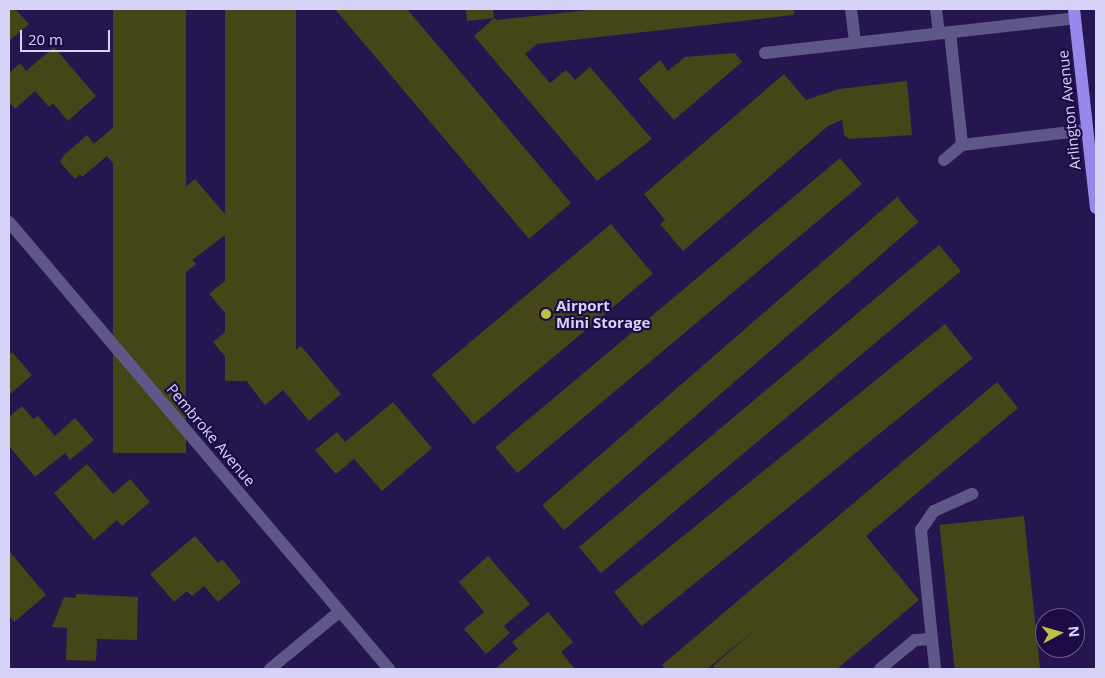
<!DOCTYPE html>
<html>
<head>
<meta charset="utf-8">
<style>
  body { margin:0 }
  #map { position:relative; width:1105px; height:678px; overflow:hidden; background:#261650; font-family:"Open Sans",sans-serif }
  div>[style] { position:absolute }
  .building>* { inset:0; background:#454617; transform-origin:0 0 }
  .minor>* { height:12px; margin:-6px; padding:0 6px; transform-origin:6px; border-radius:6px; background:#5e5787 }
  .major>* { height:12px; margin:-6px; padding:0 6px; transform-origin:6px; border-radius:6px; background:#9988ec }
  .dots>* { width:14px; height:14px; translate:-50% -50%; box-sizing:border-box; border:2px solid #1d0b45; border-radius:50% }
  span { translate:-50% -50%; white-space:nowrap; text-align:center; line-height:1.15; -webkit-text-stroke:4.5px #1d0b45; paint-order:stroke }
  .street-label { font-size:15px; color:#d7d3f8 }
  .poi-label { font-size:15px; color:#d7d3f8; font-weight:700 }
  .left { translate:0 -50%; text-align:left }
  .frame { position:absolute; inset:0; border:10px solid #d7d3f8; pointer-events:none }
  .north { position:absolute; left:1035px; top:608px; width:50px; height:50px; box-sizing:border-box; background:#1d0b45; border:1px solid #675b8d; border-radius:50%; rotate:84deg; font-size:14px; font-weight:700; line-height:20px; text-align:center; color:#d7d3f8 }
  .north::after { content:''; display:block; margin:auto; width:18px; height:22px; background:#bdbf43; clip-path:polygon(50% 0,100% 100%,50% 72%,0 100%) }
  .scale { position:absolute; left:20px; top:30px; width:90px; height:22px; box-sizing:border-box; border:2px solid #d7d3f8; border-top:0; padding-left:6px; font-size:15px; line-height:18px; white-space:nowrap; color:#d7d3f8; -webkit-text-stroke:4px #1d0b45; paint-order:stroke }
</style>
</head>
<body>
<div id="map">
  <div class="building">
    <div style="clip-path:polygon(9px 9px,15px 9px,29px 24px,9px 41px)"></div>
    <div style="left:113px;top:9px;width:73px;height:444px"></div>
    <div style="left:225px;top:9px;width:71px;height:372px"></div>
    <div style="clip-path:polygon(335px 9px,407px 9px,571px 203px,529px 239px)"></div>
    <div style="clip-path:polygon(466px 9px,493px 9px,494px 18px,467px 21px)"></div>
    <div style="clip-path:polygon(598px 9px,793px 9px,794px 15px,537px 44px,525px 54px,550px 83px,566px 70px,575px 80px,590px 67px,652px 139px,597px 181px,474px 36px,494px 18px,497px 20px)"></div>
    <div style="clip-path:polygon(54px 47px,96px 96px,68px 121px,53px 103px,49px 107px,35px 91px,15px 109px,9px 102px,9px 73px,20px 63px,26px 71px)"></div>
    <div style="clip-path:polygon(735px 53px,742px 62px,674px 120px,638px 79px,660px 60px,668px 71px,685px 57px)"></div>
    <div style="clip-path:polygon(784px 74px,806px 100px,839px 89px,907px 81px,912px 135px,849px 139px,844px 135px,842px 120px,828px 126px,683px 251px,660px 224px,665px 220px,644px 194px)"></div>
    <div style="clip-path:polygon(123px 119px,163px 166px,135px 190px,107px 156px,82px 177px,80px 174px,75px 179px,60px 162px,64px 155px,87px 135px,94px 144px)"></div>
    <div style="left:840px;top:158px;width:34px;height:450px;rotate:50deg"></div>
    <div style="clip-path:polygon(195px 179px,236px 227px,192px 260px,196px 264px,173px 283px,154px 260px,169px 247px,159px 235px,165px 230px,152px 216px)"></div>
    <div style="left:897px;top:197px;width:33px;height:470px;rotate:49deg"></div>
    <div style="left:611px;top:224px;width:65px;height:234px;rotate:50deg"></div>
    <div style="left:939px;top:245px;width:34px;height:470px;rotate:50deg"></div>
    <div style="clip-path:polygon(253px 258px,293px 303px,252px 337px,257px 343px,232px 365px,213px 342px,235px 324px,209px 294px)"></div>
    <div style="left:945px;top:324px;width:44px;height:426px;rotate:51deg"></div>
    <div style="clip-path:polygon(301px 346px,341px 394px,309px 421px,283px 390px,265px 405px,247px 382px,272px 360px,276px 366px)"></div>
    <div style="clip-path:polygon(12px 352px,32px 375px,9px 395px,9px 355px)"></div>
    <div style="clip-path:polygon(997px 382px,1018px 408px,866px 536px,919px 600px,837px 669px,715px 669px,713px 666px,759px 626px,707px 669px,665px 669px,662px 665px)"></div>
    <div style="clip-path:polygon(393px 402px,432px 448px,382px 491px,354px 459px,336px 474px,315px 450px,337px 432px,345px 442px)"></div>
    <div style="clip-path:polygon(22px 406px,33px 419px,38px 416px,55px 436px,75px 418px,94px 440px,70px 460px,65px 453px,35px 477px,9px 446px,9px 417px)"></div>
    <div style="clip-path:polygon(87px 464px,113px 494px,130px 479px,150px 502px,122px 526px,117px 520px,94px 540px,54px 493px)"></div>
    <div style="left:1024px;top:516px;width:154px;height:85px;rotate:84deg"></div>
    <div style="clip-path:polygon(195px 536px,218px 563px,222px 559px,241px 582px,218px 602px,204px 586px,192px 596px,187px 591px,174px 602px,150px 574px)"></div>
    <div style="clip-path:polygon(9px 551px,46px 595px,14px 622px,9px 616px)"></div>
    <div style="clip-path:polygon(488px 556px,530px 604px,504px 626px,510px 633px,486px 654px,464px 629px,484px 612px,459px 582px)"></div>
    <div style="clip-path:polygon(76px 594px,138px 597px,137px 640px,97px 639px,96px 661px,66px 660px,67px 628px,52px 627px,64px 597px,76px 598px)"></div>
    <div style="clip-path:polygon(548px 612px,573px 642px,561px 652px,575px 669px,495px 669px,518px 649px,512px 642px)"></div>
  </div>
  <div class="minor">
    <div style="left:851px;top:9px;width:34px;rotate:83deg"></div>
    <div style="left:936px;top:9px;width:24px;rotate:83deg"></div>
    <div style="left:950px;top:32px;width:114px;rotate:83.9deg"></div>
    <div style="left:765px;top:53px;width:312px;rotate:-6.4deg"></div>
    <div style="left:944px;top:160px;width:23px;rotate:-40deg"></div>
    <div style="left:962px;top:145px;width:126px;rotate:-6.8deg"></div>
    <div style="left:9px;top:222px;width:587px;rotate:49.63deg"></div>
    <div style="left:932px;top:639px;width:110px;rotate:-95.8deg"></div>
    <div style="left:921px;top:530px;width:23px;rotate:-56deg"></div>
    <div style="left:934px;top:511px;width:42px;rotate:-24.1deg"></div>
    <div style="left:270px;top:669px;width:89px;rotate:-39.6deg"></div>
    <div style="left:880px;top:669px;width:45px;rotate:-39.6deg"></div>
    <div style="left:915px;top:640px;width:17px;rotate:-3deg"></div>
    <div style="left:932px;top:639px;width:30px;rotate:84deg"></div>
  </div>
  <div class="major">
    <div style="left:1074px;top:9px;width:200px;rotate:83.7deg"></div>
  </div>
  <div class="dots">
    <div style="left:546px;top:314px;background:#bdbf43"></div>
  </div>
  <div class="street-label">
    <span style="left:1069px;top:110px;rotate:-96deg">Arlington Avenue</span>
    <span style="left:211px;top:435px;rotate:50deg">Pembroke Avenue</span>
  </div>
  <div class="poi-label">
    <span class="left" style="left:556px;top:314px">Airport<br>Mini Storage</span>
  </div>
  <div class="frame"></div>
  <div class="north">N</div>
  <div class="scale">20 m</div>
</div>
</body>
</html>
